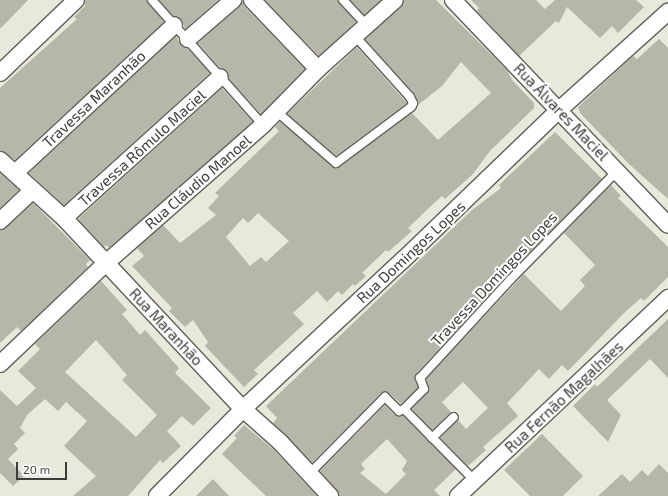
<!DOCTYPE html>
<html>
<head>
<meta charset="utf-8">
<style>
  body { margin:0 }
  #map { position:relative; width:668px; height:496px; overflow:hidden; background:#e9e8dc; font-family:"Exo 2",sans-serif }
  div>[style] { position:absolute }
  .building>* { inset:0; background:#b7b6ab }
  .roads { filter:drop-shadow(1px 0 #626157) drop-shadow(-1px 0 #626157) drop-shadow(0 1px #626157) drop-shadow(0 -1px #626157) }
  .service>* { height:8px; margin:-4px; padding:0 4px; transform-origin:4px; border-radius:4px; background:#fff }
  .minor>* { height:16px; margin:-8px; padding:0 8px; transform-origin:8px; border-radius:8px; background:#fff }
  span { translate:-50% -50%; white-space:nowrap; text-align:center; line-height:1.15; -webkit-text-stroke:4px #fff; paint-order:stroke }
  .street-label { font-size:15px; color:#3d3c38 }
  .scale { position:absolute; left:16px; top:462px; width:51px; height:18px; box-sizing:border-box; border:2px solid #3d3c38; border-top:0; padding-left:5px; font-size:12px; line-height:14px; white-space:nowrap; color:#3d3c38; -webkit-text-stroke:3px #fff; paint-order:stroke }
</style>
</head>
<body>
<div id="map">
  <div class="building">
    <div style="clip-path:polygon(0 0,28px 0,0 29px)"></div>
    <div style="clip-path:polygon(85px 0,147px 0,164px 22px,15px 160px,0 151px,0 88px,77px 19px,74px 17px,85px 6px)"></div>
    <div style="clip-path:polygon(159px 0,218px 0,185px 29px,181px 19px,173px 16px)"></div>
    <div style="clip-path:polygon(242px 0,245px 7px,305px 69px,261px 114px,229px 79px,227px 71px,220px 68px,198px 43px,239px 7px)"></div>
    <div style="clip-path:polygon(265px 0,338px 0,356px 22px,319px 56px)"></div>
    <div style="clip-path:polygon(350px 0,381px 0,364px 15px)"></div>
    <div style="clip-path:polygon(evenodd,404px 0,436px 0,506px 69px,513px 81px,534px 103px,534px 108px,490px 151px,473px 174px,445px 199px,442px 196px,431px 206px,408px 228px,412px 231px,388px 252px,386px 250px,362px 273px,366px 276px,355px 286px,353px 284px,342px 295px,338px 291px,327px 302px,317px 291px,293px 313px,304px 324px,254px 370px,258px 374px,244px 387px,205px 346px,208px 342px,193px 320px,185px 327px,169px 311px,172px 308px,132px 266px,144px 256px,137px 248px,163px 225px,180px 243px,216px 215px,208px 208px,219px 196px,215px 193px,279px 131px,275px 127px,280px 122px,337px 168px,412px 113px,438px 140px,491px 93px,461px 62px,442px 86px,418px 105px,414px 93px,365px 39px,401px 7px,404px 0,258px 213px,289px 241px,266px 262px,261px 257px,250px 266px,226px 237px,243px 218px,248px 223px,258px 213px)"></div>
    <div style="clip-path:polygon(471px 0,536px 0,545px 9px,555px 0,636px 0,644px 7px,618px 33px,612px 26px,600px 38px,567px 7px,559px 23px,556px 21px,519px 56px,477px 11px,479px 8px)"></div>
    <div style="clip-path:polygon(176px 36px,181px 45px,187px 48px,210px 73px,64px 205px,29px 173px)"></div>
    <div style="clip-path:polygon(659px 39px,668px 48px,668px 199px,629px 164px,580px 113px,578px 107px,633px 56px,637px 59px)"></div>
    <div style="clip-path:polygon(357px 47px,407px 103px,336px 156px,287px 114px)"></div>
    <div style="clip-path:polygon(222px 88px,253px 122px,109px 248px,106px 245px,104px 247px,78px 219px)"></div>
    <div style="clip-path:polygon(555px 132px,602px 179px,506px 276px,416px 374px,418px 388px,401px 404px,389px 393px,381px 393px,312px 463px,273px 423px,277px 418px,266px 406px,472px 210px,501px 188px,499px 185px)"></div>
    <div style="clip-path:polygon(0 173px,19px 190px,0 208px)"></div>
    <div style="clip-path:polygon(611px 185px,621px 196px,618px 198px,668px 247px,668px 277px,644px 301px,641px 298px,624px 313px,568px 371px,562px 365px,549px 379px,539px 369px,507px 403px,518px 416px,483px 447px,486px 450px,468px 466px,440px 438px,458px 420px,466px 429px,488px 408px,463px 382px,442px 402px,451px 412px,432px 430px,412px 409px,429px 391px,426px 379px,524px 274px,561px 311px,585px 286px,580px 280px,595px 265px,564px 233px)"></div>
    <div style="clip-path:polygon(33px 203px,90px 260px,86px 264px,88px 267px,21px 331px,17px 327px,0 343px,0 230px,6px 228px)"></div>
    <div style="clip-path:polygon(evenodd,101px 281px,127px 310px,122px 314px,140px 335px,145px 330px,179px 368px,175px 373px,211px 408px,193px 426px,182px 416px,167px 431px,181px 446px,163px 463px,160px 460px,128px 496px,73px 496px,96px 476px,64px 446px,87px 421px,66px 402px,58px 411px,45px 399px,27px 415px,20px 428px,25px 433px,14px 444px,18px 449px,8px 459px,24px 476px,13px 486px,0 473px,0 390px,17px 406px,36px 388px,18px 371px,40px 349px,35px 344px,101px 281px,96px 340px,127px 375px,122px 380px,157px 415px,136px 437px,65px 372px,96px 340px)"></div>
    <div style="clip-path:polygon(668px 319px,668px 378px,650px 359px,607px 400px,621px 415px,608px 442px,573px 406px,595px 384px,597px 387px)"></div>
    <div style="clip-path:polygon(evenodd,385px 405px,395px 415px,403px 415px,456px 469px,434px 490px,440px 496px,339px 496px,337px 490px,320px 471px,385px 405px,387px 439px,407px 461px,402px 470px,406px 474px,386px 494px,360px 473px,365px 469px,361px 464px,387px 439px)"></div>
    <div style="clip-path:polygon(244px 425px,273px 449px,317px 496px,266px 496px,222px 454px,237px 438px,234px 436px)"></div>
    <div style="clip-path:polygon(542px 434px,583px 476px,563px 496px,530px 496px,504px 470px)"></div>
    <div style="clip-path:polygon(659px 464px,668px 473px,668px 496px,598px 496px,622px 474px,630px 482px,642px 470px,648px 476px)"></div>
    <div style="clip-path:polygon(213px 479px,229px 496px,196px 496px)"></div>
  </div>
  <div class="roads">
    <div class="service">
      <div style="left:152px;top:0;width:167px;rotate:48.4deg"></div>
      <div style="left:343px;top:0;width:35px;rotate:47deg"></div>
      <div style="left:276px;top:111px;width:79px;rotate:40.9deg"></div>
      <div style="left:336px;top:163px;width:94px;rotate:-36.7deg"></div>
      <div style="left:411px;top:107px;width:4px;rotate:-63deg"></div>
      <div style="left:413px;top:103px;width:7px;rotate:-117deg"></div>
      <div style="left:410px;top:97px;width:81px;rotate:-132deg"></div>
      <div style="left:404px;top:409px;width:101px;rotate:45.4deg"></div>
      <div style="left:432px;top:438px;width:30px;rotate:-44deg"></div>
      <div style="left:310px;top:473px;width:107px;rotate:-45.4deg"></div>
      <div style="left:385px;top:397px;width:20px;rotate:45deg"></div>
      <div style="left:399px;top:411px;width:5px;rotate:-22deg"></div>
      <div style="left:404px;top:409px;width:28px;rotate:-45deg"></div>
      <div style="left:424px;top:389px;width:12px;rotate:-110deg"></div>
      <div style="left:420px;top:378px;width:133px;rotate:-47.4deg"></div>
      <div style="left:510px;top:280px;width:153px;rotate:-45.5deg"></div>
    </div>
    <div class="minor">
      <div style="left:252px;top:0;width:95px;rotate:46.3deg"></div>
      <div style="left:453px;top:0;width:311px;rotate:46.3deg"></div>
      <div style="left:188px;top:39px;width:60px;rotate:-40.9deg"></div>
      <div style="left:0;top:73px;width:105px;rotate:-43.8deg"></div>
      <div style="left:0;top:160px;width:86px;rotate:42.2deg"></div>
      <div style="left:64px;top:218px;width:262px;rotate:46.9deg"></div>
      <div style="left:243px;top:409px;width:50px;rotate:41.7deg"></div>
      <div style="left:280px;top:442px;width:74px;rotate:47.2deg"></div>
      <div style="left:15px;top:173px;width:217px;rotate:-42.9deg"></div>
      <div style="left:64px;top:218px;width:210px;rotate:-42.1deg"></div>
      <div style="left:0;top:221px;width:45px;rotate:-43.2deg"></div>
      <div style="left:0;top:364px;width:146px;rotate:-43.6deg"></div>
      <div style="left:106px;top:263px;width:209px;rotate:-41.3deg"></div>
      <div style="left:263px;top:125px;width:78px;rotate:-45.5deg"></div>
      <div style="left:318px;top:69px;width:103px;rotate:-41.9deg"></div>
      <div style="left:157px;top:496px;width:122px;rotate:-45.3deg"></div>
      <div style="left:243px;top:409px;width:219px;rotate:-43deg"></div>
      <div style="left:403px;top:260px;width:216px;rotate:-43.9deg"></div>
      <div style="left:559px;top:110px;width:147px;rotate:-42deg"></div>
      <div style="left:458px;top:496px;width:289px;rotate:-43.3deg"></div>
    </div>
  </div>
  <div class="street-label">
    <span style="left:94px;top:99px;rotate:-43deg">Travessa Maranhão</span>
    <span style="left:561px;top:112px;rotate:46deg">Rua Álvares Maciel</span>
    <span style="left:142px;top:148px;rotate:-42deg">Travessa Rômulo Maciel</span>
    <span style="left:198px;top:182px;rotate:-41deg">Rua Cláudio Manoel</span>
    <span style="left:411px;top:252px;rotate:-43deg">Rua Domingos Lopes</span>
    <span style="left:494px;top:279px;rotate:-47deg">Travessa Domingos Lopes</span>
    <span style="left:166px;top:327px;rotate:47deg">Rua Maranhão</span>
    <span style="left:564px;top:397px;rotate:-43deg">Rua Fernão Magalhães</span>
  </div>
  <div class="scale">20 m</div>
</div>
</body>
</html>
